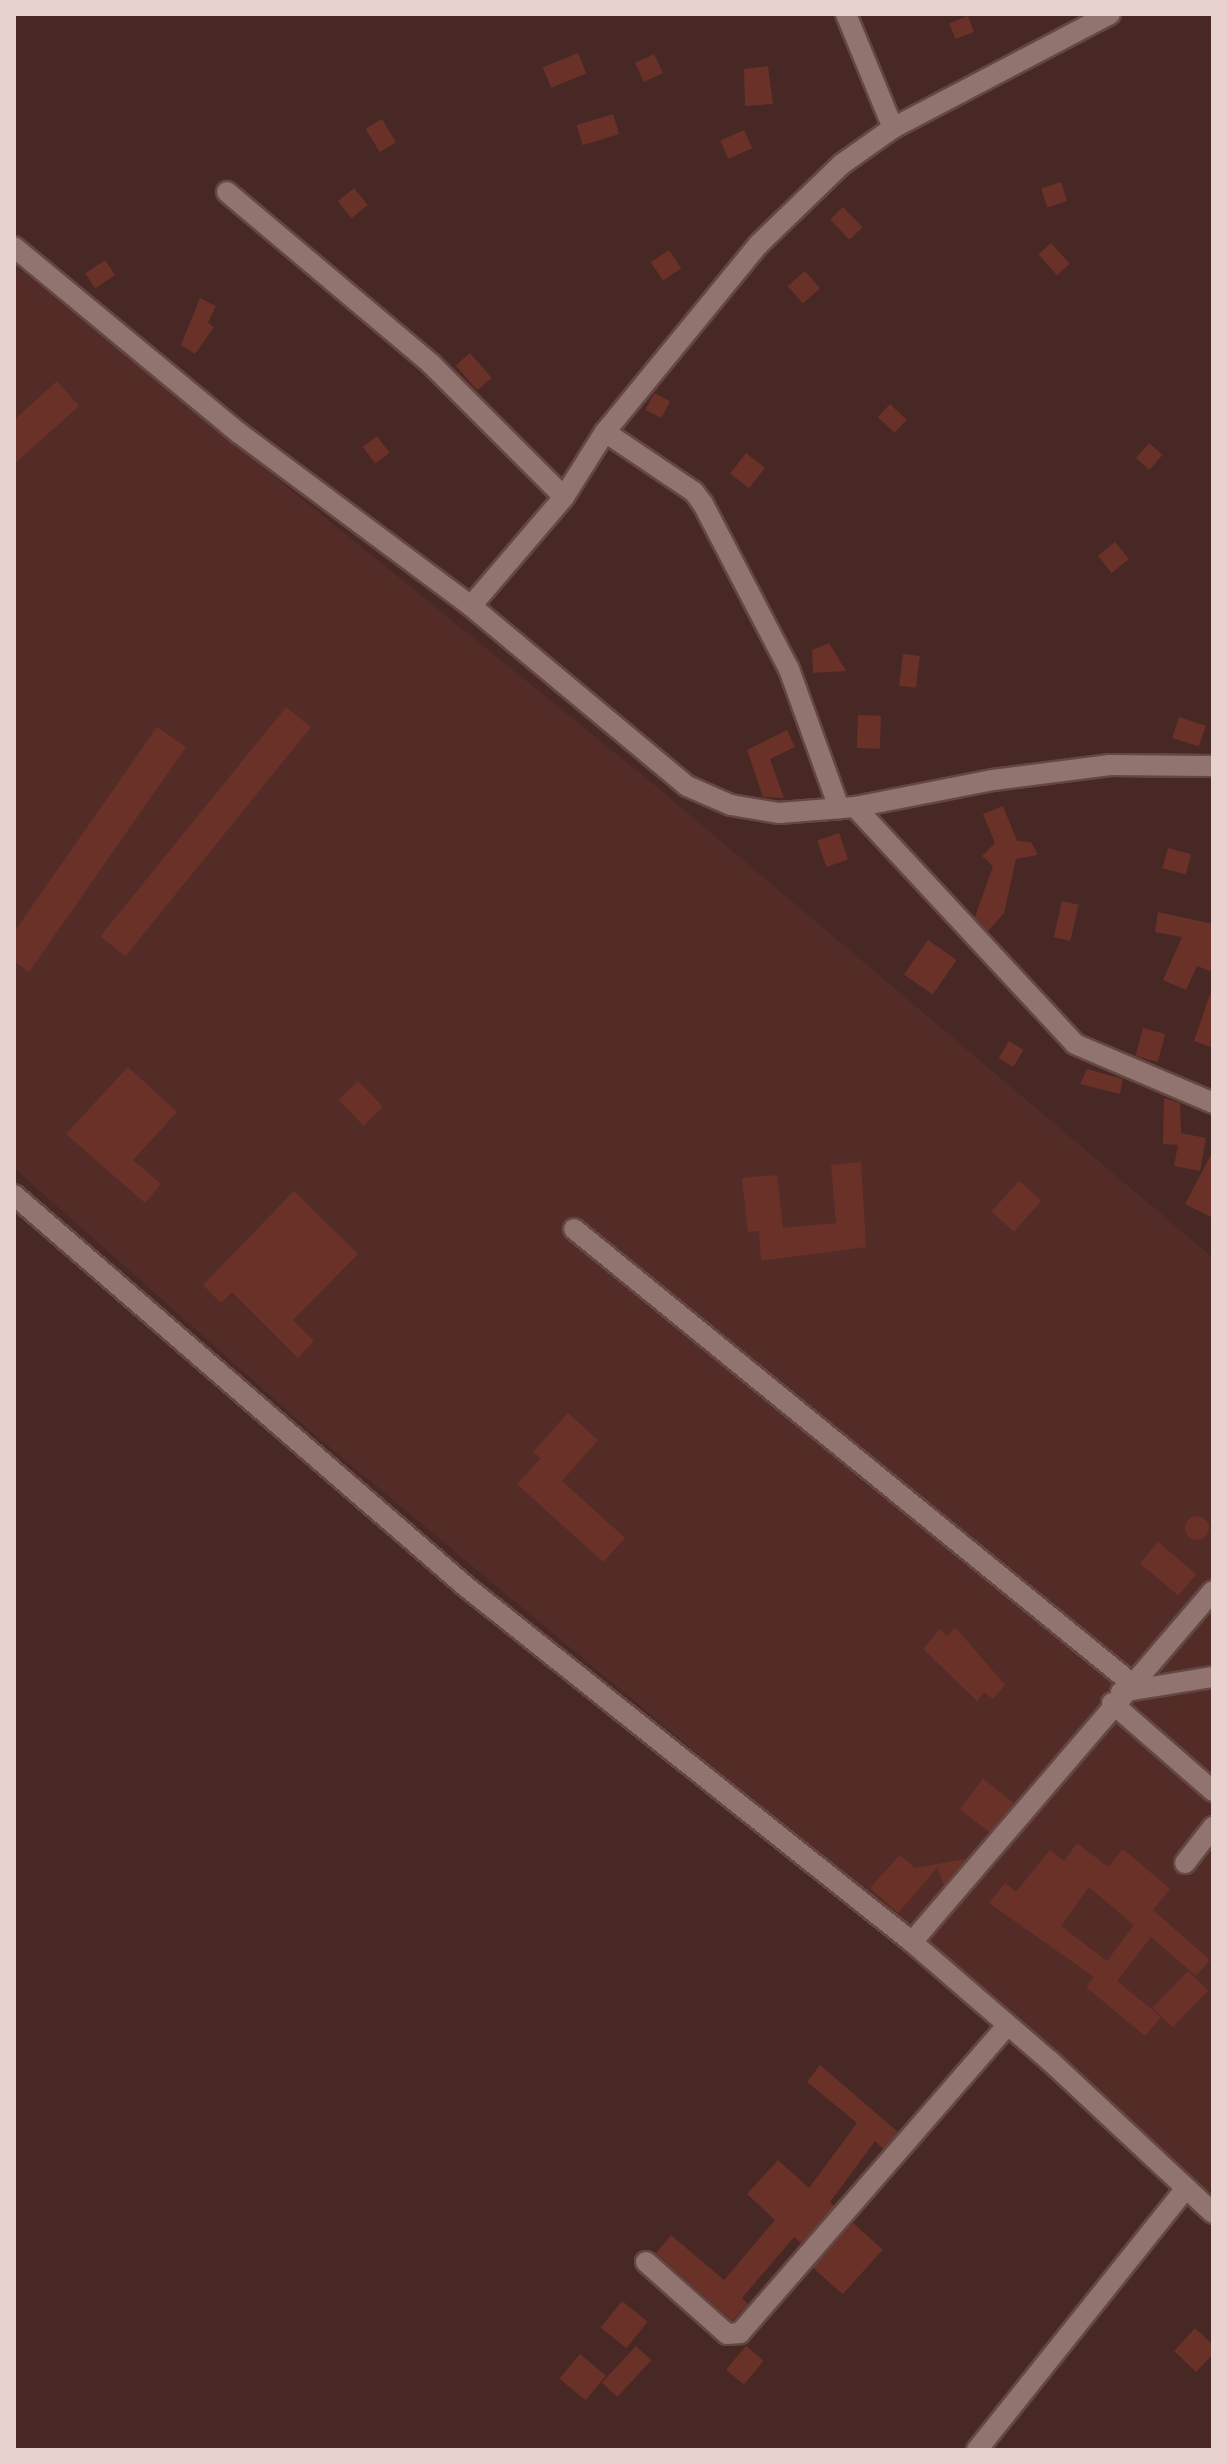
<!DOCTYPE html>
<html>
<head>
<meta charset="utf-8">
<style>
  body { margin:0 }
  #map { position:relative; width:1227px; height:2464px; overflow:hidden; background:#472824; font-family:Manrope,sans-serif }
  div>[style] { position:absolute }
  .built>* { inset:0; background:#532c27 }
  .building>* { inset:0; background:#6a3129; transform-origin:0 0 }
  .round { border-radius:50% }
  .roads { filter:drop-shadow(2px 0 #644743) drop-shadow(-2px 0 #644743) drop-shadow(0 2px #644743) drop-shadow(0 -2px #644743) }
  .minor>* { height:20px; margin:-10px; padding:0 10px; transform-origin:10px; border-radius:10px; background:#91746f }
  span { translate:-50% -50%; white-space:nowrap; text-align:center; line-height:1.15; -webkit-text-stroke:6px #472824; paint-order:stroke }
  .frame { position:absolute; inset:0; border:16px solid #e7d2cf; pointer-events:none }
</style>
</head>
<body>
<div id="map">
  <div class="built">
    <div style="clip-path:polygon(14px 265px,657px 787px,1213px 1258px,1213px 2187px,1209px 2192px,910px 1931px,308px 1429px,14px 1168px)"></div>
  </div>
  <div class="building">
    <div style="left:968px;top:16px;width:17px;height:20px;rotate:69deg"></div>
    <div style="left:578px;top:53px;width:22px;height:38px;rotate:68deg"></div>
    <div style="left:654px;top:54px;width:21px;height:21px;rotate:65deg"></div>
    <div style="clip-path:polygon(768px 66px,773px 104px,745px 106px,744px 69px)"></div>
    <div style="left:613px;top:114px;width:21px;height:38px;rotate:73deg"></div>
    <div style="left:382px;top:119px;width:27px;height:19px;rotate:59deg"></div>
    <div style="left:744px;top:130px;width:20px;height:26px;rotate:66deg"></div>
    <div style="left:1061px;top:182px;width:20px;height:21px;rotate:72deg"></div>
    <div style="left:354px;top:188px;width:22px;height:21px;rotate:51deg"></div>
    <div style="left:843px;top:207px;width:28px;height:18px;rotate:46deg"></div>
    <div style="left:1051px;top:243px;width:28px;height:17px;rotate:48deg"></div>
    <div style="left:669px;top:250px;width:22px;height:22px;rotate:56deg"></div>
    <div style="left:105px;top:260px;width:18px;height:24px;rotate:56deg"></div>
    <div style="left:805px;top:271px;width:23px;height:23px;rotate:49deg"></div>
    <div style="clip-path:polygon(200px 298px,216px 306px,208px 323px,214px 327px,195px 354px,181px 345px)"></div>
    <div style="left:470px;top:353px;width:33px;height:19px;rotate:49deg"></div>
    <div style="clip-path:polygon(57px 381px,79px 406px,14px 464px,14px 420px)"></div>
    <div style="left:654px;top:393px;width:18px;height:19px;rotate:27deg"></div>
    <div style="left:890px;top:404px;width:23px;height:18px;rotate:43deg"></div>
    <div style="left:377px;top:436px;width:21px;height:18px;rotate:53deg"></div>
    <div style="left:1149px;top:443px;width:18px;height:20px;rotate:41deg"></div>
    <div style="left:746px;top:453px;width:24px;height:26px;rotate:38deg"></div>
    <div style="left:1115px;top:542px;width:22px;height:22px;rotate:51deg"></div>
    <div style="clip-path:polygon(829px 643px,846px 671px,813px 673px,812px 650px)"></div>
    <div style="left:903px;top:654px;width:17px;height:32px;rotate:7deg"></div>
    <div style="left:286px;top:707px;width:32px;height:295px;rotate:39deg"></div>
    <div style="left:858px;top:715px;width:23px;height:33px;rotate:2deg"></div>
    <div style="left:1179px;top:717px;width:28px;height:22px;rotate:18deg"></div>
    <div style="clip-path:polygon(157px 727px,186px 747px,29px 972px,14px 961px,14px 932px)"></div>
    <div style="clip-path:polygon(787px 730px,795px 747px,770px 759px,784px 798px,763px 797px,747px 750px)"></div>
    <div style="clip-path:polygon(1003px 806px,1017px 841px,1031px 842px,1038px 855px,1016px 859px,1004px 913px,988px 931px,975px 917px,993px 866px,982px 856px,995px 843px,983px 814px)"></div>
    <div style="left:839px;top:833px;width:28px;height:23px;rotate:71deg"></div>
    <div style="left:1168px;top:848px;width:24px;height:21px;rotate:15deg"></div>
    <div style="left:1062px;top:901px;width:17px;height:37px;rotate:13deg"></div>
    <div style="clip-path:polygon(1158px 912px,1213px 924px,1213px 972px,1197px 966px,1186px 990px,1163px 980px,1182px 937px,1155px 932px)"></div>
    <div style="left:928px;top:940px;width:35px;height:42px;rotate:35deg"></div>
    <div style="clip-path:polygon(1210px 994px,1213px 995px,1213px 1048px,1194px 1041px)"></div>
    <div style="left:1143px;top:1028px;width:23px;height:29px;rotate:15deg"></div>
    <div style="left:1009px;top:1041px;width:17px;height:20px;rotate:31deg"></div>
    <div style="clip-path:polygon(128px 1067px,177px 1112px,133px 1160px,161px 1184px,145px 1203px,66px 1134px)"></div>
    <div style="clip-path:polygon(1087px 1069px,1123px 1079px,1120px 1094px,1080px 1084px)"></div>
    <div style="left:358px;top:1081px;width:36px;height:27px;rotate:46deg"></div>
    <div style="clip-path:polygon(1164px 1098px,1180px 1103px,1181px 1133px,1206px 1138px,1200px 1171px,1174px 1166px,1178px 1145px,1163px 1144px)"></div>
    <div style="clip-path:polygon(1213px 1151px,1213px 1218px,1185px 1204px)"></div>
    <div style="clip-path:polygon(861px 1162px,866px 1247px,761px 1261px,759px 1231px,748px 1232px,742px 1178px,777px 1175px,783px 1228px,836px 1223px,831px 1165px)"></div>
    <div style="left:1019px;top:1181px;width:30px;height:41px;rotate:42deg"></div>
    <div style="clip-path:polygon(294px 1191px,358px 1254px,293px 1320px,314px 1341px,298px 1358px,232px 1292px,221px 1303px,203px 1285px)"></div>
    <div style="clip-path:polygon(568px 1413px,598px 1440px,562px 1481px,625px 1538px,603px 1562px,517px 1484px,541px 1458px,533px 1452px)"></div>
    <div class="round" style="left:1185px;top:1516px;width:24px;height:24px"></div>
    <div style="left:1158px;top:1542px;width:50px;height:28px;rotate:40deg"></div>
    <div style="clip-path:polygon(955px 1627px,1005px 1685px,993px 1699px,984px 1692px,977px 1701px,923px 1649px,940px 1629px,947px 1636px)"></div>
    <div style="left:983px;top:1779px;width:39px;height:38px;rotate:38deg"></div>
    <div style="clip-path:polygon(evenodd,1077px 1843px,1108px 1867px,1123px 1849px,1170px 1889px,1153px 1910px,1210px 1960px,1196px 1976px,1151px 1937px,1117px 1981px,1161px 2017px,1145px 2036px,1086px 1987px,1094px 1977px,989px 1903px,1005px 1883px,1016px 1892px,1050px 1850px,1064px 1861px,1077px 1843px,1089px 1887px,1134px 1925px,1107px 1961px,1061px 1926px,1089px 1887px)"></div>
    <div style="clip-path:polygon(900px 1855px,915px 1868px,966px 1859px,944px 1885px,937px 1868px,898px 1913px,870px 1888px)"></div>
    <div style="left:1188px;top:1971px;width:28px;height:51px;rotate:44deg"></div>
    <div style="clip-path:polygon(820px 2065px,898px 2132px,883px 2149px,875px 2141px,830px 2202px,834px 2206px,801px 2243px,794px 2237px,742px 2298px,748px 2304px,732px 2321px,656px 2253px,671px 2235px,724px 2280px,775px 2220px,747px 2194px,778px 2160px,809px 2188px,857px 2123px,807px 2082px)"></div>
    <div style="left:853px;top:2223px;width:40px;height:60px;rotate:42deg"></div>
    <div style="left:622px;top:2301px;width:33px;height:34px;rotate:39deg"></div>
    <div style="clip-path:polygon(1195px 2328px,1213px 2345px,1213px 2354px,1196px 2372px,1174px 2351px)"></div>
    <div style="left:636px;top:2346px;width:21px;height:50px;rotate:43deg"></div>
    <div style="left:746px;top:2346px;width:23px;height:31px;rotate:40deg"></div>
    <div style="left:580px;top:2354px;width:34px;height:32px;rotate:40deg"></div>
  </div>
  <div class="roads">
    <div class="minor">
      <div style="left:846px;top:14px;width:123px;rotate:67.6deg"></div>
      <div style="left:227px;top:192px;width:267px;rotate:40.1deg"></div>
      <div style="left:431px;top:364px;width:188px;rotate:45deg"></div>
      <div style="left:14px;top:247px;width:292px;rotate:39.6deg"></div>
      <div style="left:239px;top:433px;width:289px;rotate:36.7deg"></div>
      <div style="left:471px;top:606px;width:281px;rotate:39.8deg"></div>
      <div style="left:687px;top:786px;width:48px;rotate:23.4deg"></div>
      <div style="left:731px;top:805px;width:49px;rotate:9.5deg"></div>
      <div style="left:779px;top:813px;width:76px;rotate:-4.5deg"></div>
      <div style="left:855px;top:807px;width:141px;rotate:-11.1deg"></div>
      <div style="left:993px;top:780px;width:118px;rotate:-7.3deg"></div>
      <div style="left:1110px;top:765px;width:103px;rotate:0.6deg"></div>
      <div style="left:605px;top:432px;width:107px;rotate:34deg"></div>
      <div style="left:694px;top:492px;width:15px;rotate:53deg"></div>
      <div style="left:703px;top:504px;width:186px;rotate:62.5deg"></div>
      <div style="left:789px;top:669px;width:148px;rotate:70.2deg"></div>
      <div style="left:471px;top:606px;width:143px;rotate:-49.5deg"></div>
      <div style="left:564px;top:497px;width:77px;rotate:-57.8deg"></div>
      <div style="left:605px;top:432px;width:242px;rotate:-50.7deg"></div>
      <div style="left:758px;top:245px;width:117px;rotate:-44deg"></div>
      <div style="left:842px;top:164px;width:62px;rotate:-35.2deg"></div>
      <div style="left:893px;top:128px;width:245px;rotate:-27.7deg"></div>
      <div style="left:855px;top:807px;width:323px;rotate:47.1deg"></div>
      <div style="left:1075px;top:1044px;width:150px;rotate:23.1deg"></div>
      <div style="left:14px;top:1195px;width:595px;rotate:40.91deg"></div>
      <div style="left:464px;top:1585px;width:573px;rotate:38.55deg"></div>
      <div style="left:912px;top:1942px;width:182px;rotate:40.8deg"></div>
      <div style="left:1050px;top:2061px;width:223px;rotate:43deg"></div>
      <div style="left:574px;top:1229px;width:717px;rotate:39.17deg"></div>
      <div style="left:1121px;top:1692px;width:93px;rotate:-9.3deg"></div>
      <div style="left:1112px;top:1703px;width:134px;rotate:41.1deg"></div>
      <div style="left:1185px;top:1863px;width:46px;rotate:-52.1deg"></div>
      <div style="left:912px;top:1942px;width:462px;rotate:-49.4deg"></div>
      <div style="left:646px;top:2262px;width:108px;rotate:41.6deg"></div>
      <div style="left:727px;top:2334px;width:13px;rotate:-4deg"></div>
      <div style="left:740px;top:2333px;width:408px;rotate:-49deg"></div>
      <div style="left:977px;top:2450px;width:335px;rotate:-51.4deg"></div>
    </div>
  </div>
  <div class="frame"></div>
</div>
</body>
</html>
